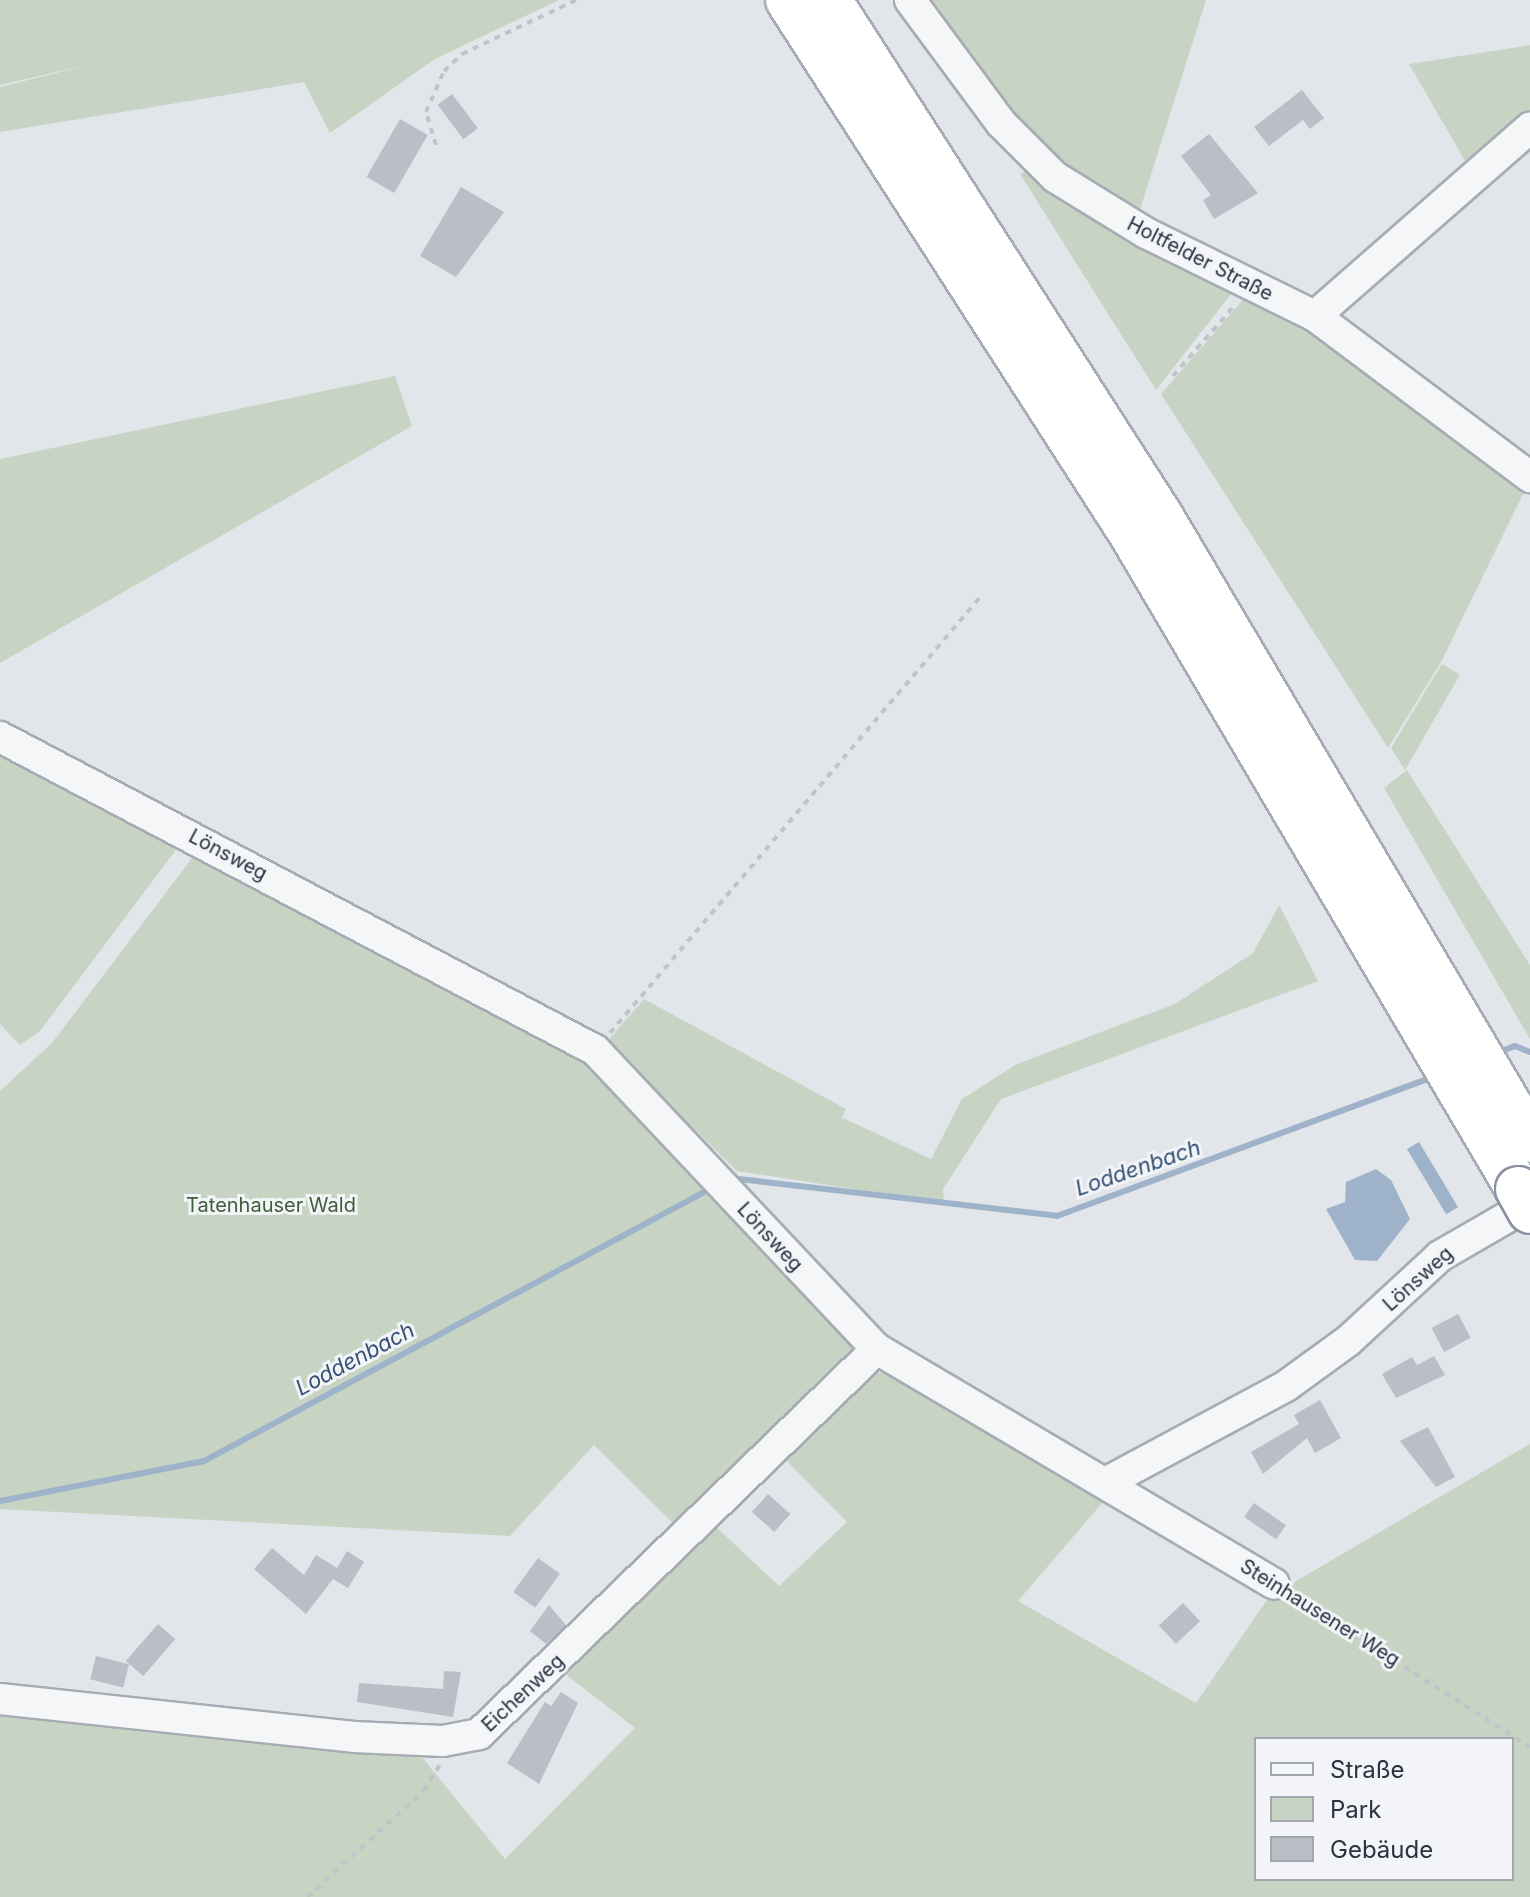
<!DOCTYPE html>
<html>
<head>
<meta charset="utf-8">
<style>
  body { margin:0 }
  #map { position:relative; width:1530px; height:1897px; overflow:hidden; background:#e2e5ea; font-family:Inter,sans-serif }
  div>[style] { position:absolute }
  .green>* { inset:0; background:#c7d4c3 }
  .water>* { inset:0; background:#9eb3c9; transform-origin:0 0 }
  .stream>* { height:6px; margin:-3px; padding:0 3px; transform-origin:3px; border-radius:3px; background:#9eb3c9 }
  .building>* { inset:0; background:#b9bec7; transform-origin:0 0 }
  .path>* { height:4px; margin-top:-2px; transform-origin:0; background:repeating-linear-gradient(90deg,#c0c3c9 0 6px,transparent 0 12px) }
  .roads { filter:drop-shadow(2px 0 #a7acb4) drop-shadow(-2px 0 #a7acb4) drop-shadow(0 2px #a7acb4) drop-shadow(0 -2px #a7acb4) }
  .minor>* { height:30px; margin:-15px; padding:0 15px; transform-origin:15px; border-radius:15px; background:#f5f6f8 }
  .highway>* { height:44px; margin:-22px; padding:0 22px; transform-origin:22px; border-radius:22px; background:#fff }
  .bridges { filter:drop-shadow(2px 0 #8a92a1) drop-shadow(-2px 0 #8a92a1) drop-shadow(0 2px #8a92a1) drop-shadow(0 -2px #8a92a1) }
  .highway-bridge>* { height:44px; margin:-22px; padding:0 22px; transform-origin:22px; border-radius:22px; background:#fff }
  span { translate:-50% -50%; white-space:nowrap; text-align:center; line-height:1.15; -webkit-text-stroke:6px #f2f4f7; paint-order:stroke }
  .street-label { font-size:20px; color:#2a3342 }
  .park-label { font-size:20px; color:#3f5d38 }
  .water-label { font-size:22px; color:#355175; font-style:italic }
  .legend { position:absolute; left:1254px; top:1737px; width:260px; height:144px; box-sizing:border-box; background:#f2f4f7; border:2px solid #a2a7af; margin:0; padding:10px 14px; list-style:none; font-size:24px; color:#2a3342 }
  .legend li { display:flex; align-items:center; gap:16px; height:40px }
  .legend b { width:40px; border:2px solid #a2a7af }
</style>
</head>
<body>
<div id="map">
  <div class="green">
    <div style="clip-path:polygon(0 0,559px 0,435px 59px,330px 133px,304px 82px,0 132px,0 87px,100px 62px,0 85px)"></div>
    <div style="clip-path:polygon(925px 0,1206px 0,1137px 219px,1087px 190px,1028px 138px)"></div>
    <div style="clip-path:polygon(1530px 45px,1530px 122px,1472px 173px,1409px 64px)"></div>
    <div style="clip-path:polygon(1030px 169px,1235px 289px,1156px 390px,1020px 174px)"></div>
    <div style="clip-path:polygon(1254px 287px,1525px 490px,1441px 662px,1388px 748px,1161px 394px)"></div>
    <div style="clip-path:polygon(395px 376px,412px 426px,0 663px,0 459px)"></div>
    <div style="clip-path:polygon(1442px 664px,1460px 675px,1405px 770px,1391px 748px)"></div>
    <div style="clip-path:polygon(0 753px,178px 847px,40px 1031px,20px 1045px,0 1024px)"></div>
    <div style="clip-path:polygon(1407px 770px,1530px 965px,1530px 1039px,1384px 788px)"></div>
    <div style="clip-path:polygon(199px 849px,586px 1063px,851px 1332px,857px 1354px,677px 1527px,594px 1445px,510px 1536px,0 1509px,0 1091px,52px 1043px)"></div>
    <div style="clip-path:polygon(1279px 905px,1318px 981px,1001px 1099px,943px 1189px,944px 1203px,737px 1171px,606px 1043px,644px 999px,846px 1109px,838px 1127px,843px 1118px,931px 1159px,962px 1099px,1017px 1064px,1175px 1004px,1253px 953px)"></div>
    <div style="clip-path:polygon(evenodd,865px 1372px,901px 1374px,1109px 1495px,1018px 1601px,1196px 1703px,1269px 1597px,1530px 1444px,1530px 1897px,0 1897px,0 1712px,421px 1756px,505px 1859px,635px 1728px,559px 1669px,713px 1524px,779px 1586px,847px 1522px,783px 1457px,865px 1372px,1256px 1739px,1512px 1739px,1512px 1879px,1256px 1879px,1256px 1739px)"></div>
  </div>
  <div class="water">
    <div style="left:1419px;top:1142px;width:76px;height:14px;rotate:59deg"></div>
    <div style="clip-path:polygon(1376px 1169px,1391px 1180px,1410px 1219px,1377px 1261px,1355px 1260px,1326px 1209px,1345px 1202px,1346px 1182px)"></div>
  </div>
  <div class="stream">
    <div style="left:1496px;top:1053px;width:20px;rotate:-20deg"></div>
    <div style="left:1515px;top:1046px;width:16px;rotate:22deg"></div>
    <div style="left:739px;top:1179px;width:320px;rotate:6.6deg"></div>
    <div style="left:1057px;top:1216px;width:401px;rotate:-20.3deg"></div>
    <div style="left:0;top:1501px;width:208px;rotate:-11.1deg"></div>
    <div style="left:204px;top:1461px;width:574px;rotate:-28.26deg"></div>
  </div>
  <div class="building">
    <div style="clip-path:polygon(1302px 90px,1324px 118px,1310px 129px,1303px 120px,1269px 146px,1254px 127px)"></div>
    <div style="left:452px;top:94px;width:43px;height:18px;rotate:53deg"></div>
    <div style="left:400px;top:119px;width:32px;height:67px;rotate:30deg"></div>
    <div style="clip-path:polygon(1209px 134px,1258px 193px,1214px 219px,1203px 200px,1211px 195px,1181px 156px)"></div>
    <div style="clip-path:polygon(461px 187px,504px 212px,456px 277px,420px 256px)"></div>
    <div style="left:1458px;top:1314px;width:27px;height:30px;rotate:62deg"></div>
    <div style="clip-path:polygon(1434px 1356px,1445px 1375px,1396px 1398px,1382px 1374px,1412px 1357px,1417px 1365px)"></div>
    <div style="clip-path:polygon(1320px 1400px,1341px 1438px,1315px 1453px,1307px 1438px,1263px 1474px,1251px 1452px,1299px 1424px,1294px 1415px)"></div>
    <div style="clip-path:polygon(1428px 1427px,1455px 1477px,1436px 1487px,1400px 1441px)"></div>
    <div style="left:768px;top:1494px;width:30px;height:24px;rotate:42deg"></div>
    <div style="left:1254px;top:1503px;width:39px;height:17px;rotate:35deg"></div>
    <div style="clip-path:polygon(272px 1548px,304px 1575px,316px 1555px,337px 1568px,347px 1551px,364px 1562px,348px 1588px,333px 1579px,306px 1614px,254px 1569px)"></div>
    <div style="left:538px;top:1558px;width:27px;height:42px;rotate:36deg"></div>
    <div style="left:1183px;top:1603px;width:25px;height:33px;rotate:47deg"></div>
    <div style="clip-path:polygon(549px 1605px,566px 1625px,546px 1644px,530px 1631px)"></div>
    <div style="left:158px;top:1624px;width:23px;height:49px;rotate:41deg"></div>
    <div style="left:96px;top:1656px;width:34px;height:24px;rotate:14deg"></div>
    <div style="clip-path:polygon(444px 1671px,461px 1672px,453px 1717px,357px 1702px,359px 1683px,443px 1689px)"></div>
    <div style="clip-path:polygon(561px 1692px,578px 1703px,539px 1784px,507px 1763px,545px 1702px,551px 1706px)"></div>
  </div>
  <div class="path">
    <div style="left:436px;top:145px;width:34px;rotate:-107deg"></div>
    <div style="left:426px;top:112px;width:45px;rotate:-66.3deg"></div>
    <div style="left:444px;top:71px;width:25px;rotate:-43deg"></div>
    <div style="left:462px;top:54px;width:126px;rotate:-25.3deg"></div>
    <div style="left:1173px;top:376px;width:94px;rotate:-48.9deg"></div>
    <div style="left:610px;top:1033px;width:573px;rotate:-49.67deg"></div>
    <div style="left:1293px;top:1596px;width:281px;rotate:32.5deg"></div>
    <div style="left:307px;top:1897px;width:158px;rotate:-42.2deg"></div>
    <div style="left:424px;top:1791px;width:31px;rotate:-59deg"></div>
  </div>
  <div class="roads">
    <div class="minor">
      <div style="left:910px;top:0;width:153px;rotate:53.5deg"></div>
      <div style="left:1001px;top:123px;width:76px;rotate:45deg"></div>
      <div style="left:1055px;top:177px;width:107px;rotate:31.6deg"></div>
      <div style="left:1146px;top:233px;width:188px;rotate:26.2deg"></div>
      <div style="left:1315px;top:316px;width:269px;rotate:36.8deg"></div>
      <div style="left:1315px;top:316px;width:286px;rotate:-41.2deg"></div>
      <div style="left:0;top:737px;width:672px;rotate:27.75deg"></div>
      <div style="left:595px;top:1050px;width:411px;rotate:46.7deg"></div>
      <div style="left:877px;top:1349px;width:461px;rotate:30.6deg"></div>
      <div style="left:1109px;top:1481px;width:201px;rotate:-28.2deg"></div>
      <div style="left:1286px;top:1386px;width:77px;rotate:-36deg"></div>
      <div style="left:1348px;top:1341px;width:125px;rotate:-42.7deg"></div>
      <div style="left:1440px;top:1256px;width:104px;rotate:-30deg"></div>
      <div style="left:0;top:1699px;width:356px;rotate:6.1deg"></div>
      <div style="left:354px;top:1737px;width:89px;rotate:2.6deg"></div>
      <div style="left:443px;top:1741px;width:37px;rotate:-11deg"></div>
      <div style="left:479px;top:1734px;width:554px;rotate:-44.05deg"></div>
    </div>
    <div class="highway">
      <div style="left:788px;top:0;width:634px;rotate:57.24deg"></div>
      <div style="left:1131px;top:533px;width:762px;rotate:59.46deg"></div>
      <div style="left:829px;top:0;width:614px;rotate:57.29deg"></div>
      <div style="left:1161px;top:517px;width:724px;rotate:59.36deg"></div>
    </div>
  </div>
  <div class="bridges">
    <div class="highway-bridge">
      <div style="left:1518px;top:1189px;width:25px;rotate:61deg"></div>
    </div>
  </div>
  <div class="street-label">
    <span style="left:1200px;top:259px;rotate:27deg">Holtfelder Straße</span>
    <span style="left:228px;top:855px;rotate:28deg">Lönsweg</span>
    <span style="left:770px;top:1237px;rotate:47deg">Lönsweg</span>
    <span style="left:1418px;top:1279px;rotate:-42deg">Lönsweg</span>
    <span style="left:1320px;top:1613px;rotate:32deg">Steinhausener Weg</span>
    <span style="left:523px;top:1693px;rotate:-43deg">Eichenweg</span>
  </div>
  <div class="park-label">
    <span style="left:271px;top:1205px">Tatenhauser Wald</span>
  </div>
  <div class="water-label">
    <span style="left:1138px;top:1168px;rotate:-19deg">Loddenbach</span>
    <span style="left:355px;top:1359px;rotate:-28deg">Loddenbach</span>
  </div>
  <ul class="legend">
  <li><b style="height:10px;background:#f5f6f8"></b>Straße</li>
  <li><b style="height:22px;background:#c7d4c3"></b>Park</li>
  <li><b style="height:22px;background:#b9bec7"></b>Gebäude</li>
  </ul>
</div>
</body>
</html>
